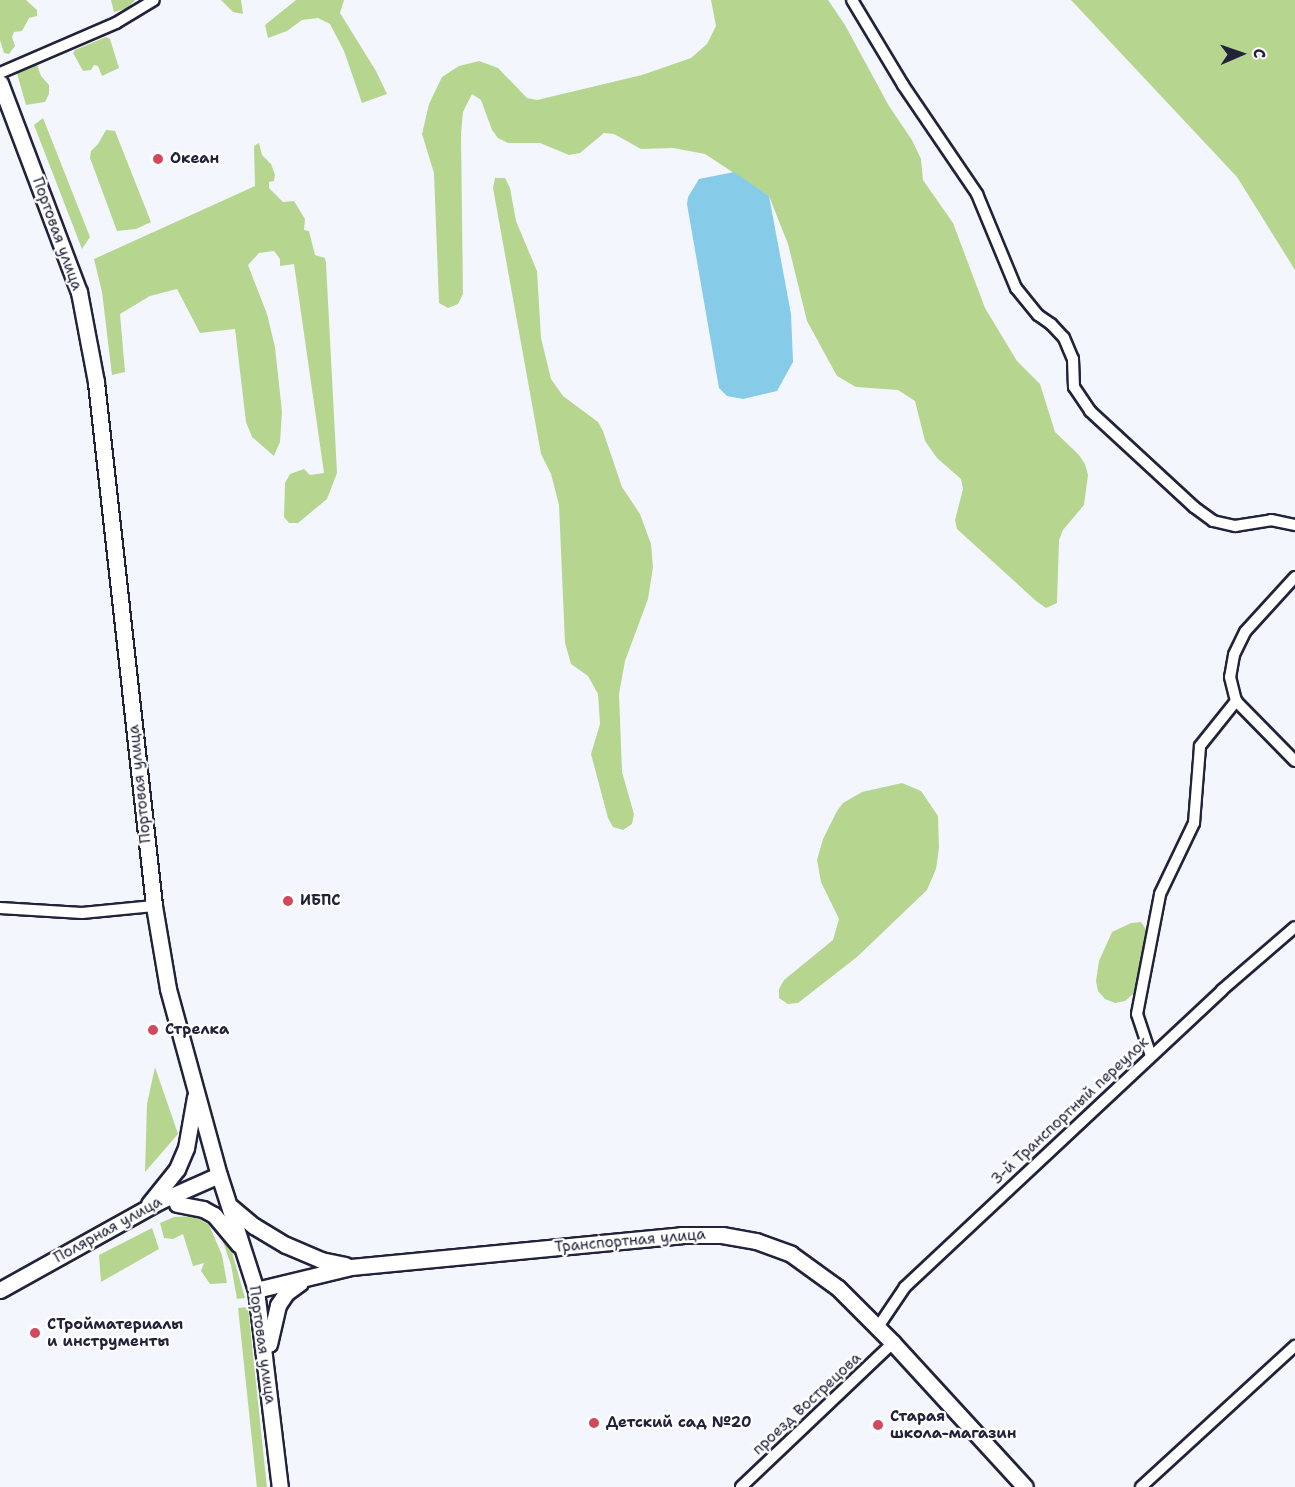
<!DOCTYPE html>
<html>
<head>
<meta charset="utf-8">
<style>
  body { margin:0 }
  #map { position:relative; width:1295px; height:1487px; overflow:hidden; background:#f4f6fe; font-family:"Shantell Sans",sans-serif }
  div>[style] { position:absolute }
  .green>* { inset:0; background:#b6d68f; transform-origin:0 0 }
  .water>* { inset:0; background:#86cbe7 }
  .roads { filter:drop-shadow(2px 0 #22223b) drop-shadow(-2px 0 #22223b) drop-shadow(0 2px #22223b) drop-shadow(0 -2px #22223b) }
  .street>* { height:10px; margin:-5px; padding:0 5px; transform-origin:5px; border-radius:5px; background:#fff }
  .secondary>* { height:15px; margin:-7.5px; padding:0 7.5px; transform-origin:7.5px; border-radius:7.5px; background:#fff }
  .dots>* { width:16px; height:16px; translate:-50% -50%; box-sizing:border-box; border:3px solid #fff; border-radius:50% }
  span { translate:-50% -50%; white-space:nowrap; text-align:center; line-height:1.15; -webkit-text-stroke:4.5px #fff; paint-order:stroke }
  .poi-label { font-size:15px; color:#22223b; font-weight:700 }
  .left { translate:0 -50%; text-align:left }
  .street-label { font-size:15px; color:#22223b }
  .north { position:absolute; left:1211px; top:24px; width:60px; height:60px; -webkit-text-stroke:4px #fff; paint-order:stroke; rotate:88deg; font-size:16px; font-weight:700; line-height:24px; text-align:center; color:#22223b }
  .north::after { content:''; display:block; margin:auto; width:21px; height:27px; background:#22223b; clip-path:polygon(50% 0,100% 100%,50% 72%,0 100%) }
</style>
</head>
<body>
<div id="map">
  <div class="green">
    <div style="clip-path:polygon(0 0,26px 0,37px 10px,37px 16px,29px 18px,22px 31px,14px 32px,12px 37px,15px 46px,9px 54px,4px 53px,0 40px)"></div>
    <div style="clip-path:polygon(111px 0,135px 0,128px 8px,114px 12px)"></div>
    <div style="clip-path:polygon(221px 0,241px 0,243px 14px,233px 12px)"></div>
    <div style="clip-path:polygon(296px 0,344px 0,340px 13px,376px 71px,387px 94px,362px 103px,344px 51px,330px 24px,318px 18px,302px 20px,287px 31px,268px 38px,265px 25px)"></div>
    <div style="clip-path:polygon(711px 0,828px 0,845px 25px,889px 106px,912px 140px,921px 159px,923px 180px,953px 223px,985px 308px,1017px 361px,1040px 384px,1055px 432px,1079px 455px,1085px 464px,1088px 475px,1084px 505px,1063px 530px,1059px 540px,1057px 603px,1046px 608px,1036px 601px,957px 529px,955px 520px,963px 489px,961px 479px,937px 458px,925px 441px,915px 401px,898px 390px,856px 387px,837px 376px,807px 321px,788px 244px,769px 196px,705px 154px,673px 148px,641px 149px,614px 134px,604px 133px,580px 153px,569px 155px,540px 143px,508px 143px,498px 138px,492px 130px,481px 100px,472px 94px,463px 112px,461px 134px,463px 294px,458px 304px,448px 308px,439px 303px,434px 173px,422px 134px,429px 104px,442px 77px,459px 66px,479px 61px,498px 68px,527px 98px,537px 100px,642px 75px,691px 58px,707px 44px,716px 26px)"></div>
    <div style="clip-path:polygon(1071px 0,1295px 0,1295px 270px,1237px 177px)"></div>
    <div style="clip-path:polygon(106px 37px,110px 39px,119px 68px,102px 76px,98px 66px,94px 65px,91px 70px,83px 71px,73px 53px,75px 50px)"></div>
    <div style="clip-path:polygon(36px 62px,41px 76px,49px 85px,49px 94px,45px 102px,26px 105px,16px 70px)"></div>
    <div style="clip-path:polygon(43px 118px,90px 237px,82px 249px,34px 125px)"></div>
    <div style="clip-path:polygon(106px 130px,115px 131px,151px 222px,136px 229px,117px 231px,90px 158px,91px 151px,98px 144px)"></div>
    <div style="clip-path:polygon(259px 143px,262px 155px,271px 164px,275px 175px,274px 181px,269px 182px,269px 188px,283px 202px,294px 201px,305px 219px,304px 230px,309px 231px,315px 255px,325px 258px,326px 263px,337px 473px,327px 499px,298px 523px,289px 523px,284px 517px,285px 483px,290px 474px,304px 469px,310px 475px,324px 473px,294px 264px,280px 266px,280px 259px,274px 251px,259px 253px,248px 265px,267px 314px,275px 347px,282px 412px,280px 442px,274px 456px,252px 437px,246px 422px,235px 329px,200px 333px,177px 289px,150px 296px,120px 314px,125px 372px,112px 375px,102px 292px,94px 259px,255px 186px,254px 146px)"></div>
    <div style="clip-path:polygon(495px 178px,505px 178px,510px 188px,516px 221px,537px 271px,541px 338px,551px 379px,563px 396px,598px 422px,603px 431px,622px 487px,640px 514px,651px 544px,653px 567px,648px 599px,625px 661px,619px 694px,622px 772px,634px 814px,632px 824px,623px 830px,613px 827px,608px 818px,591px 754px,600px 724px,598px 694px,588px 676px,571px 664px,565px 643px,559px 505px,551px 474px,541px 454px,493px 188px)"></div>
    <div style="clip-path:polygon(902px 783px,921px 791px,938px 816px,939px 848px,936px 869px,927px 890px,857px 957px,798px 1003px,788px 1004px,779px 998px,779px 989px,784px 980px,833px 940px,839px 919px,821px 882px,817px 860px,823px 839px,837px 811px,843px 803px,862px 792px)"></div>
    <div style="clip-path:polygon(1141px 922px,1147px 931px,1137px 984px,1133px 994px,1125px 1001px,1115px 1003px,1105px 999px,1098px 991px,1096px 981px,1099px 961px,1112px 932px,1131px 923px)"></div>
    <div style="clip-path:polygon(155px 1067px,178px 1134px,145px 1172px,147px 1104px)"></div>
    <div style="clip-path:polygon(194px 1216px,209px 1225px,222px 1255px,227px 1283px,210px 1284px,201px 1271px,204px 1263px,193px 1266px,183px 1234px,173px 1239px,164px 1238px,160px 1223px,174px 1217px)"></div>
    <div style="clip-path:polygon(217px 1225px,228px 1238px,245px 1298px,237px 1299px,231px 1265px)"></div>
    <div style="clip-path:polygon(152px 1228px,159px 1249px,101px 1282px,99px 1255px)"></div>
    <div style="left:248px;top:1307px;width:181px;height:10px;rotate:84deg"></div>
  </div>
  <div class="water">
    <div style="clip-path:polygon(734px 172px,769px 196px,791px 314px,793px 362px,777px 391px,743px 399px,727px 396px,719px 388px,687px 204px,688px 197px,699px 179px)"></div>
  </div>
  <div class="roads">
    <div class="street">
      <div style="left:852px;top:0;width:99px;rotate:59deg"></div>
      <div style="left:903px;top:85px;width:132px;rotate:55.8deg"></div>
      <div style="left:977px;top:194px;width:102px;rotate:67.5deg"></div>
      <div style="left:1016px;top:288px;width:35px;rotate:51deg"></div>
      <div style="left:1038px;top:315px;width:16px;rotate:35deg"></div>
      <div style="left:1051px;top:324px;width:19px;rotate:47deg"></div>
      <div style="left:1064px;top:338px;width:23px;rotate:67deg"></div>
      <div style="left:1073px;top:359px;width:28px;rotate:88deg"></div>
      <div style="left:1074px;top:387px;width:29px;rotate:56deg"></div>
      <div style="left:1090px;top:411px;width:142px;rotate:42.7deg"></div>
      <div style="left:1194px;top:507px;width:24px;rotate:36deg"></div>
      <div style="left:1213px;top:521px;width:23px;rotate:13deg"></div>
      <div style="left:1235px;top:526px;width:36px;rotate:-9deg"></div>
      <div style="left:1271px;top:520px;width:25px;rotate:12deg"></div>
      <div style="left:0;top:73px;width:126px;rotate:-23.3deg"></div>
      <div style="left:116px;top:23px;width:44px;rotate:-31.2deg"></div>
      <div style="left:1295px;top:577px;width:74px;rotate:132.3deg"></div>
      <div style="left:1245px;top:632px;width:25px;rotate:116deg"></div>
      <div style="left:1234px;top:655px;width:22px;rotate:100deg"></div>
      <div style="left:1230px;top:677px;width:25px;rotate:76deg"></div>
      <div style="left:1236px;top:701px;width:84px;rotate:45.5deg"></div>
      <div style="left:0;top:908px;width:82px;rotate:3.5deg"></div>
      <div style="left:82px;top:913px;width:72px;rotate:-5.6deg"></div>
      <div style="left:1151px;top:1056px;width:44px;rotate:-108.4deg"></div>
      <div style="left:1137px;top:1014px;width:122px;rotate:-79.1deg"></div>
      <div style="left:1160px;top:894px;width:79px;rotate:-64.4deg"></div>
      <div style="left:1194px;top:823px;width:77px;rotate:-85.5deg"></div>
      <div style="left:1200px;top:746px;width:58px;rotate:-51.3deg"></div>
      <div style="left:878px;top:1327px;width:48px;rotate:-56deg"></div>
      <div style="left:905px;top:1287px;width:434px;rotate:-43.1deg"></div>
      <div style="left:1222px;top:990px;width:96px;rotate:-40.8deg"></div>
      <div style="left:741px;top:1487px;width:209px;rotate:-43.5deg"></div>
      <div style="left:1141px;top:1487px;width:209px;rotate:-42.5deg"></div>
    </div>
    <div class="secondary">
      <div style="left:0;top:83px;width:223px;rotate:69.3deg"></div>
      <div style="left:79px;top:292px;width:92px;rotate:79.3deg"></div>
      <div style="left:96px;top:382px;width:527px;rotate:83.68deg"></div>
      <div style="left:154px;top:906px;width:84px;rotate:80.4deg"></div>
      <div style="left:168px;top:989px;width:193px;rotate:74.7deg"></div>
      <div style="left:219px;top:1175px;width:121px;rotate:72.2deg"></div>
      <div style="left:256px;top:1290px;width:198px;rotate:83.1deg"></div>
      <div style="left:149px;top:1204px;width:45px;rotate:-51.3deg"></div>
      <div style="left:177px;top:1169px;width:23px;rotate:-67deg"></div>
      <div style="left:186px;top:1148px;width:52px;rotate:-80deg"></div>
      <div style="left:177px;top:1204px;width:26px;rotate:11deg"></div>
      <div style="left:203px;top:1209px;width:13px;rotate:29deg"></div>
      <div style="left:214px;top:1215px;width:39px;rotate:50deg"></div>
      <div style="left:231px;top:1207px;width:30px;rotate:40deg"></div>
      <div style="left:254px;top:1226px;width:37px;rotate:31deg"></div>
      <div style="left:286px;top:1245px;width:38px;rotate:23deg"></div>
      <div style="left:321px;top:1260px;width:25px;rotate:12deg"></div>
      <div style="left:0;top:1290px;width:183px;rotate:-29.1deg"></div>
      <div style="left:160px;top:1201px;width:64px;rotate:-23.8deg"></div>
      <div style="left:256px;top:1290px;width:98px;rotate:-13.6deg"></div>
      <div style="left:351px;top:1267px;width:332px;rotate:-5.5deg"></div>
      <div style="left:681px;top:1235px;width:41px"></div>
      <div style="left:722px;top:1235px;width:35px;rotate:10deg"></div>
      <div style="left:756px;top:1241px;width:37px;rotate:20deg"></div>
      <div style="left:791px;top:1254px;width:58px;rotate:35.9deg"></div>
      <div style="left:838px;top:1288px;width:78px;rotate:45deg"></div>
      <div style="left:893px;top:1343px;width:195px;rotate:47.5deg"></div>
      <div style="left:269px;top:1344px;width:40px;rotate:-77deg"></div>
      <div style="left:278px;top:1305px;width:14px;rotate:-56deg"></div>
      <div style="left:286px;top:1293px;width:17px;rotate:-36deg"></div>
    </div>
  </div>
  <div class="dots">
    <div style="left:158px;top:159px;background:#d1495b"></div>
    <div style="left:288px;top:901px;background:#d1495b"></div>
    <div style="left:153px;top:1030px;background:#d1495b"></div>
    <div style="left:35px;top:1333px;background:#d1495b"></div>
    <div style="left:594px;top:1423px;background:#d1495b"></div>
    <div style="left:878px;top:1425px;background:#d1495b"></div>
  </div>
  <div class="poi-label">
    <span class="left" style="left:170px;top:159px">Океан</span>
    <span class="left" style="left:300px;top:901px">ИБПС</span>
    <span class="left" style="left:165px;top:1030px">Стрелка</span>
    <span class="left" style="left:47px;top:1333px">СТройматериалы<br>и инструменты</span>
    <span class="left" style="left:890px;top:1425px">Старая<br>школа-магазин</span>
    <span class="left" style="left:606px;top:1423px">Детский сад №20</span>
  </div>
  <div class="street-label">
    <span style="left:57px;top:234px;rotate:70deg">Портовая улица</span>
    <span style="left:140px;top:784px;rotate:-96deg">Портовая улица</span>
    <span style="left:1070px;top:1111px;rotate:-43deg">3-й Транспортный переулок</span>
    <span style="left:108px;top:1230px;rotate:-29deg">Полярная улица</span>
    <span style="left:630px;top:1241px;rotate:-5deg">Транспортная улица</span>
    <span style="left:262px;top:1345px;rotate:82deg">Портовая улица</span>
    <span style="left:807px;top:1404px;rotate:-43deg">проезд Вострецова</span>
  </div>
  <div class="north">С</div>
</div>
</body>
</html>
